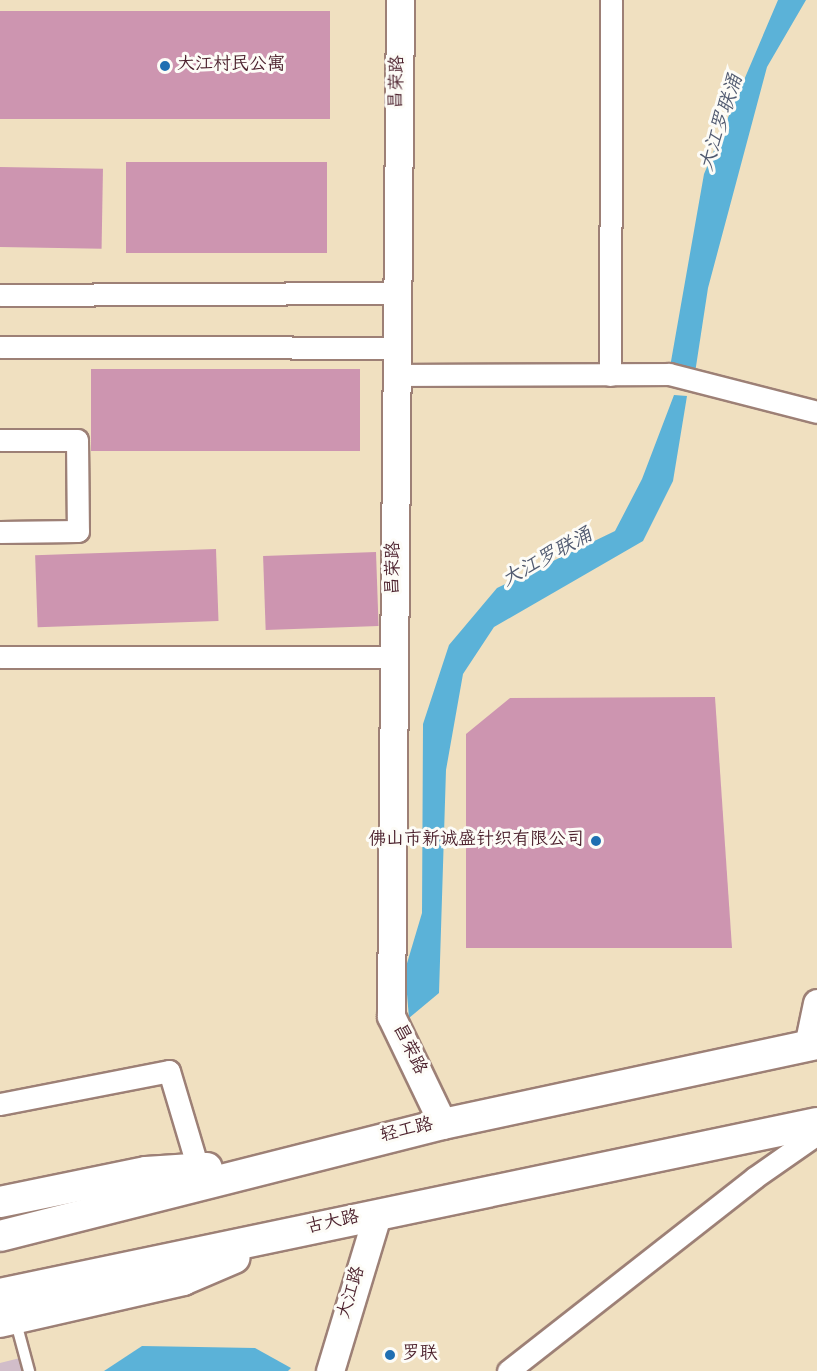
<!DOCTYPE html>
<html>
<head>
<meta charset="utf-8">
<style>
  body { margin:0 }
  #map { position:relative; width:817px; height:1371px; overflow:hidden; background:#f0e0c0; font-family:"Gochi Hand","LXGW WenKai TC",sans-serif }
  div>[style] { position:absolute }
  .industrial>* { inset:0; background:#d1bdc9 }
  .water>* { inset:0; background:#5bb2d8 }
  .building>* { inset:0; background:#cd95b0; transform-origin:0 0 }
  .roads { filter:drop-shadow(2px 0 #9d8076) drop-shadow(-2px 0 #9d8076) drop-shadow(0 2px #9d8076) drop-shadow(0 -2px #9d8076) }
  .service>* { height:10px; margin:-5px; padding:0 5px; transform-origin:5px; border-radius:5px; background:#fff }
  .minor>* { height:21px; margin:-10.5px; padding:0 10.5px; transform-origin:10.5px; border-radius:10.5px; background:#fff }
  .tertiary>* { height:27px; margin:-13.5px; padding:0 13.5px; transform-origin:13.5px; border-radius:13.5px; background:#fff }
  .secondary>* { height:30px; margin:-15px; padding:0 15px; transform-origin:15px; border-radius:15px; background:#fff }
  .dots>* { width:16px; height:16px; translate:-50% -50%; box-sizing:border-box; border:3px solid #fdfcf7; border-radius:50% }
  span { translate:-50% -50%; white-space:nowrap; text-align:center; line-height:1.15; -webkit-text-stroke:6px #fdfcf7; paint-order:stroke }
  .poi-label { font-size:18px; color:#4a1f2b }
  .left { translate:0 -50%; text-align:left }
  .right { translate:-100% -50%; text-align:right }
  .street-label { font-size:18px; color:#4a1f2b }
  .water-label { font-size:20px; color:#515a70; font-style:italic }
</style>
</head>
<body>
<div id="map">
  <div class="industrial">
    <div style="clip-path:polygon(20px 1358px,29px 1371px,0 1371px,0 1363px)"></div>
  </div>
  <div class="water">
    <div style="clip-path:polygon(778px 0,806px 0,767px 67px,708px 288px,695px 373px,670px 367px,704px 174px)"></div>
    <div style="clip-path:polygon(674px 395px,687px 396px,673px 481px,643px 541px,494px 627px,463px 674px,446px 770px,439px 993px,409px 1018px,405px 970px,422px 913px,423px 724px,449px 645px,497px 588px,615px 531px,642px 479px)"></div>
    <div style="clip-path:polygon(142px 1346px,255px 1348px,291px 1368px,288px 1371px,104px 1371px)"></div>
  </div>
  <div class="building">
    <div style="left:0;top:11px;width:330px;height:108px"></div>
    <div style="left:126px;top:162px;width:201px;height:91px"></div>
    <div style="left:0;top:167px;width:103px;height:80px;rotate:1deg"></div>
    <div style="left:360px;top:369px;width:82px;height:269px;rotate:90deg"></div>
    <div style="left:216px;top:549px;width:72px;height:181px;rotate:88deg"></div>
    <div style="left:376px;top:552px;width:74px;height:113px;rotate:88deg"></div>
    <div style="clip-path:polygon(715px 697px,732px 948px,466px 948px,466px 734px,510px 698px)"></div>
  </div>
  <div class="roads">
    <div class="service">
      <div style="left:15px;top:1319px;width:54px;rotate:74.9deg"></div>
    </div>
    <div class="minor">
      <div style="left:0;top:295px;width:398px;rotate:-0.3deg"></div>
      <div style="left:0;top:347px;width:397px;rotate:0.1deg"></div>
      <div style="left:397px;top:375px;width:272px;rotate:-0.2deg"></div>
      <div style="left:669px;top:374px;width:153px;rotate:14.4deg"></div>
      <div style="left:610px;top:375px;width:375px;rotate:-89.8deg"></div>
      <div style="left:0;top:440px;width:77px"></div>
      <div style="left:77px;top:440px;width:91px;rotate:89.4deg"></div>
      <div style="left:78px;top:531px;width:78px;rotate:179.3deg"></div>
      <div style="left:0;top:657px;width:394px"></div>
      <div style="left:0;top:1104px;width:172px;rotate:-11deg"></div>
      <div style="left:169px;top:1071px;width:101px;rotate:73.4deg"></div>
      <div style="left:508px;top:1371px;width:313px;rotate:-38.1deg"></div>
      <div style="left:754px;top:1178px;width:77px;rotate:-34.9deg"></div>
    </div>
    <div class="tertiary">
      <div style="left:400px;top:0;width:1016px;rotate:90.51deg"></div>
      <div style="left:391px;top:1016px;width:120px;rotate:64.3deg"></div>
      <div style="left:808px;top:1046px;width:44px;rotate:-78.2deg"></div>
      <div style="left:330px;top:1371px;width:163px;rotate:-73.2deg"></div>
    </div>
    <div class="secondary">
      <div style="left:0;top:1202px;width:149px;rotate:-11.6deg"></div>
      <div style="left:146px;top:1172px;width:61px;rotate:-3.8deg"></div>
      <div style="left:0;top:1236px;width:457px;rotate:-14.2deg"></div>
      <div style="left:443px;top:1124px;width:382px;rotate:-12.1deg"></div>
      <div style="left:0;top:1294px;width:835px;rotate:-11.82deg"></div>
      <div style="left:0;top:1322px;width:188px;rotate:-12.9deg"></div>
      <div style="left:183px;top:1280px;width:56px;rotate:-23.3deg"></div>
    </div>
  </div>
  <div class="dots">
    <div style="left:165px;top:66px;background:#1f6fb2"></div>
    <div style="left:596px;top:841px;background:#1f6fb2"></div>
    <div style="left:390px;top:1355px;background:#1f6fb2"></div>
  </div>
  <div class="poi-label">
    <span class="left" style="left:177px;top:66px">大江村民公寓</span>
    <span class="right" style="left:584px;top:841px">佛山市新诚盛针织有限公司</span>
    <span class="left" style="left:402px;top:1355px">罗联</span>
  </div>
  <div class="street-label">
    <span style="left:399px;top:82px;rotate:-89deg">昌荣路</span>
    <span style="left:395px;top:568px;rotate:-90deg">昌荣路</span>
    <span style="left:408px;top:1050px;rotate:64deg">昌荣路</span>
    <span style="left:407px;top:1132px;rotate:-13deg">轻工路</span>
    <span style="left:333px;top:1224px;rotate:-12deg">古大路</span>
    <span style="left:353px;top:1293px;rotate:-73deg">大江路</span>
  </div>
  <div class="water-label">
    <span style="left:723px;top:123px;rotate:-72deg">大江罗联涌</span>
    <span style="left:548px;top:559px;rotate:-29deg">大江罗联涌</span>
  </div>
</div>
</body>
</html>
